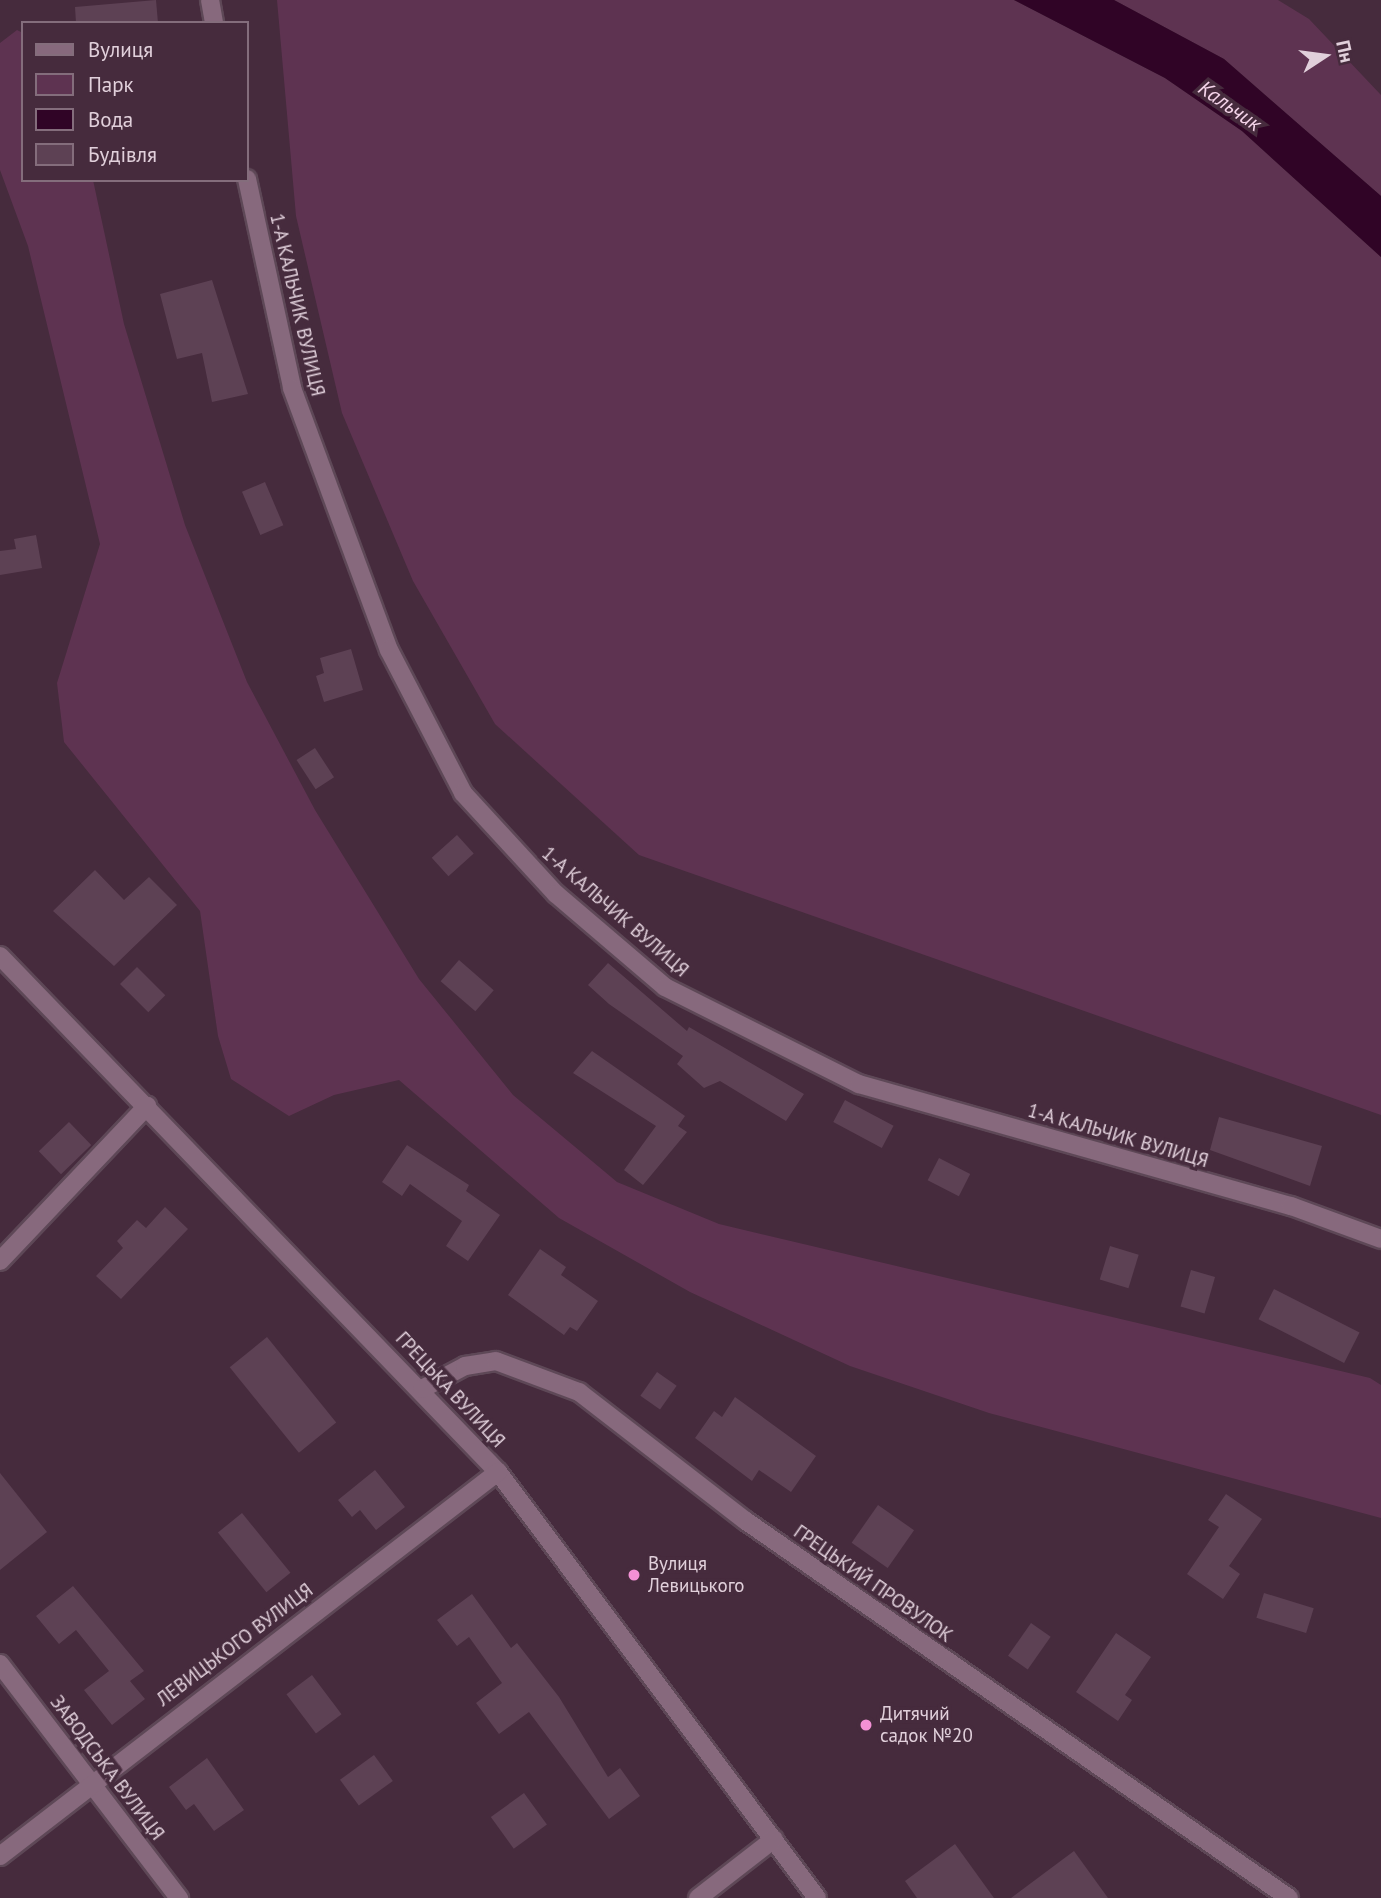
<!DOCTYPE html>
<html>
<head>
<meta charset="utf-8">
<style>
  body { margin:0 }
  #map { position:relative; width:1381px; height:1898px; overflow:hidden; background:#462b3d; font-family:"PT Sans",sans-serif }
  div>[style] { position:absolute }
  .green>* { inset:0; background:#5e3351 }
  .water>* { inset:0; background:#300426 }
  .building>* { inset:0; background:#5d4154; transform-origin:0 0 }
  .roads { filter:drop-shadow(2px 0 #5e4857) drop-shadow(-2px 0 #5e4857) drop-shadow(0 2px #5e4857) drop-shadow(0 -2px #5e4857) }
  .minor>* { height:18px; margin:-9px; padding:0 9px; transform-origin:9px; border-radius:9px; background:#87697d }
  .dots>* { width:19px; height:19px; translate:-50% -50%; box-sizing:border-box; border:4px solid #462b3d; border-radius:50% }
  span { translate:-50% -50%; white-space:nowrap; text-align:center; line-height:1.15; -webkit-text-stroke:7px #462b3d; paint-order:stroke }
  .street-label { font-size:19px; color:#e1d0db }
  .poi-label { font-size:19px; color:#e1d0db }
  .left { translate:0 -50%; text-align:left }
  .water-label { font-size:21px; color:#f5d4ea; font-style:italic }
  .legend { position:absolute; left:21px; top:21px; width:228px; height:161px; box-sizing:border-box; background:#462b3d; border:2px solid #846d7c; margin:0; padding:9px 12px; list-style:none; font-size:21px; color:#e1d0db }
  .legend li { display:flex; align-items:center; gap:14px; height:35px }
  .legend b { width:35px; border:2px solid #846d7c }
  .north { position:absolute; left:1290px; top:21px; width:70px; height:70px; -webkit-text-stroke:5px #462b3d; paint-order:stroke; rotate:77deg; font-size:19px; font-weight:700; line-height:28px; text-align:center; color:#e1d0db }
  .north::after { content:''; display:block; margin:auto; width:24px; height:32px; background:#e1d0db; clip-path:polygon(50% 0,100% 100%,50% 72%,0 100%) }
</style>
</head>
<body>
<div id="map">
  <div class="green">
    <div style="clip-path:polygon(277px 0,1014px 0,1165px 78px,1242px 131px,1381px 257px,1381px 1115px,639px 855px,495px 724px,413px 581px,342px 413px,296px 216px)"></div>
    <div style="clip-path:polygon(1114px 0,1278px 0,1309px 19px,1381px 95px,1381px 196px,1224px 59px)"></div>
    <div style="clip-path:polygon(17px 30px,23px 33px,23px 180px,93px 180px,124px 324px,185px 525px,247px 682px,315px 810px,419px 979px,513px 1095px,617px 1182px,719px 1224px,1370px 1378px,1381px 1385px,1381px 1518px,989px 1413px,850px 1366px,690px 1292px,559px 1218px,399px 1080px,334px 1095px,289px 1116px,231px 1079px,218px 1036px,200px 911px,64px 742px,57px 683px,100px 544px,28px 246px,0 170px,0 43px)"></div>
  </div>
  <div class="water">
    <div style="clip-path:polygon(1014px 0,1114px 0,1224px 59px,1381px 196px,1381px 257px,1242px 131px,1165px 78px)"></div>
  </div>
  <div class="building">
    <div style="clip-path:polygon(156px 0,158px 23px,76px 23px,75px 7px)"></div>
    <div style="clip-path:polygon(212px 280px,248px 394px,212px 402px,202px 353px,177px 359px,160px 294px)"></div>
    <div style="left:265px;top:482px;width:47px;height:25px;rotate:67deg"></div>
    <div style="clip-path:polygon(36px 535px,42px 568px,0 575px,0 551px,16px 549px,14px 539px)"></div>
    <div style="clip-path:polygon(351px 649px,363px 690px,324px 702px,316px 676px,324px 673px,320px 658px)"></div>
    <div style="left:315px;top:748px;width:35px;height:22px;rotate:57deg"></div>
    <div style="left:457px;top:835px;width:25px;height:34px;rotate:48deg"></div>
    <div style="clip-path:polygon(95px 870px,124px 900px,149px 877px,177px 905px,114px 966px,53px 911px)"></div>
    <div style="left:459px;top:960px;width:46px;height:28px;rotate:41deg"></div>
    <div style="clip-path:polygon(608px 963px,687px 1031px,689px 1027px,804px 1094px,786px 1121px,720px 1081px,704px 1088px,677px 1064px,683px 1056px,609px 1004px,588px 985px)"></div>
    <div style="left:137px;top:967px;width:40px;height:24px;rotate:45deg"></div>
    <div style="clip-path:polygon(592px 1051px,685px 1116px,678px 1126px,687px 1132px,643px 1185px,624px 1170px,656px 1126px,573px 1073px)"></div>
    <div style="left:845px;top:1100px;width:55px;height:25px;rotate:28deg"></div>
    <div style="clip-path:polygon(1219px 1117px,1322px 1146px,1310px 1186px,1210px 1150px)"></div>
    <div style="left:69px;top:1122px;width:32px;height:42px;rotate:46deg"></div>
    <div style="clip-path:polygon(407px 1145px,469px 1185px,466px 1191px,500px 1215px,468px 1261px,446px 1246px,462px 1221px,410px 1184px,402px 1196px,382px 1182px)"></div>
    <div style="left:939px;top:1158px;width:35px;height:25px;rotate:27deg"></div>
    <div style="clip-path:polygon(165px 1207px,188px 1229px,121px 1299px,96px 1276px,123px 1248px,117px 1241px,137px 1220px,146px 1228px)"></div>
    <div style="left:1110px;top:1246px;width:30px;height:35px;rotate:17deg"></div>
    <div style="clip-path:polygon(540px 1249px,566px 1267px,561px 1275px,598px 1301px,577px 1331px,570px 1327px,564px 1335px,508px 1295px)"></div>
    <div style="left:1191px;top:1270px;width:25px;height:38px;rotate:16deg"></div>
    <div style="left:1274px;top:1289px;width:96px;height:34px;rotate:27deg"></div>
    <div style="left:267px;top:1337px;width:110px;height:48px;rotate:51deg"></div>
    <div style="left:657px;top:1372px;width:24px;height:29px;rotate:35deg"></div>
    <div style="clip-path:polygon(735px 1397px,816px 1456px,791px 1492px,759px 1470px,752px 1481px,695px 1438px,714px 1411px,722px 1417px)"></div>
    <div style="clip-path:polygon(375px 1470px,405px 1507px,376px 1530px,360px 1510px,352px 1517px,338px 1500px)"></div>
    <div style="clip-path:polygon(0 1473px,47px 1532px,0 1570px)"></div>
    <div style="clip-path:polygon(1226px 1494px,1262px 1519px,1229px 1566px,1240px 1574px,1223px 1599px,1187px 1574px,1219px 1527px,1208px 1520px)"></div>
    <div style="left:878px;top:1505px;width:44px;height:46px;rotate:35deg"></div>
    <div style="left:242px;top:1513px;width:77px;height:31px;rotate:51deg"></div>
    <div style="clip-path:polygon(73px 1586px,144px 1671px,130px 1681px,145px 1699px,112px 1725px,84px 1690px,109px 1671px,76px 1630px,59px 1644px,36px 1616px)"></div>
    <div style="left:1264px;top:1593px;width:52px;height:26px;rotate:17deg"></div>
    <div style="clip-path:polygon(472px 1594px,511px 1648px,517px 1643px,559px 1697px,608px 1777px,620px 1768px,640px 1796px,609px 1819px,529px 1712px,499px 1734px,476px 1703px,502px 1683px,469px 1637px,457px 1646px,437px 1620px)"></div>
    <div style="left:1031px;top:1623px;width:24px;height:40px;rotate:35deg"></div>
    <div style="clip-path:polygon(1116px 1633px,1151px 1657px,1125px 1695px,1132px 1700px,1118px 1721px,1076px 1692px)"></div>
    <div style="left:312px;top:1675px;width:49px;height:32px;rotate:53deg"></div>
    <div style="left:374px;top:1755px;width:32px;height:42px;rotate:54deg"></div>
    <div style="clip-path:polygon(207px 1758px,244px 1810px,214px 1831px,194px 1804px,186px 1810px,169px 1787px)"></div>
    <div style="left:524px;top:1793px;width:39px;height:41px;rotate:54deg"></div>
    <div style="clip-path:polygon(955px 1844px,994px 1898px,917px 1898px,905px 1881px)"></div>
    <div style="clip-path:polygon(1074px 1851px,1108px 1898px,1011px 1898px)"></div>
  </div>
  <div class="roads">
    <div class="minor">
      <div style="left:210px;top:0;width:23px;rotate:80deg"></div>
      <div style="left:247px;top:179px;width:214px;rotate:77.8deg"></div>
      <div style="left:292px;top:388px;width:279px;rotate:69.7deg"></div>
      <div style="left:389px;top:650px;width:161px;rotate:62.6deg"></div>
      <div style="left:463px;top:793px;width:137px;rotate:47.4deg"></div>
      <div style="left:556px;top:894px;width:143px;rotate:40.5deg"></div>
      <div style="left:665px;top:987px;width:217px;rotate:26.6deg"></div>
      <div style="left:859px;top:1084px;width:449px;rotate:15.8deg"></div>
      <div style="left:1291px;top:1206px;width:96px;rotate:20.1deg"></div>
      <div style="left:0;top:956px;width:717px;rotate:46.02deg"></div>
      <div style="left:498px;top:1472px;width:532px;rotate:53.17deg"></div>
      <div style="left:0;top:1261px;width:214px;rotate:-46.5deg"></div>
      <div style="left:422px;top:1389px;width:49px;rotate:-28.1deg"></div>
      <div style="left:465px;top:1366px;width:31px;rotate:-9deg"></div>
      <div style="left:496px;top:1361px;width:89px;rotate:20.5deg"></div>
      <div style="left:579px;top:1392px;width:211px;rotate:37.7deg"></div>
      <div style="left:746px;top:1521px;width:661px;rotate:34.77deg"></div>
      <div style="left:0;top:1664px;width:295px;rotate:52.6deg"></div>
      <div style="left:0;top:1856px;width:629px;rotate:-37.64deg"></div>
      <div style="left:698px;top:1898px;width:96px;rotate:-37.8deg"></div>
    </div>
  </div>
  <div class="dots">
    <div style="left:634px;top:1575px;background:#f391d5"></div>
    <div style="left:866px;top:1725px;background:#f391d5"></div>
  </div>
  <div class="street-label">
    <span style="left:297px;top:305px;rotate:77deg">1-А КАЛЬЧИК ВУЛИЦЯ</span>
    <span style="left:615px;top:912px;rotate:41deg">1-А КАЛЬЧИК ВУЛИЦЯ</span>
    <span style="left:1118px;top:1136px;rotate:16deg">1-А КАЛЬЧИК ВУЛИЦЯ</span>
    <span style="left:450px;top:1390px;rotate:47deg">ГРЕЦЬКА ВУЛИЦЯ</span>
    <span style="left:873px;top:1584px;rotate:35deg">ГРЕЦЬКИЙ ПРОВУЛОК</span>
    <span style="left:235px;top:1645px;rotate:-37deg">ЛЕВИЦЬКОГО ВУЛИЦЯ</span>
    <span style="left:107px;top:1768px;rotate:53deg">ЗАВОДСЬКА ВУЛИЦЯ</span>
  </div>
  <div class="poi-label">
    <span class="left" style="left:648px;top:1575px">Вулиця<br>Левицького</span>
    <span class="left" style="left:880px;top:1725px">Дитячий<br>садок №20</span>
  </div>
  <div class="water-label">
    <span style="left:1230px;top:106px;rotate:35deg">Кальчик</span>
  </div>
  <ul class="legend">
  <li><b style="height:9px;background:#87697d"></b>Вулиця</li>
  <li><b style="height:19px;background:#5e3351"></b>Парк</li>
  <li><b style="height:19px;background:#300426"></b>Вода</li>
  <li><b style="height:19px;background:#5d4154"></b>Будівля</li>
  </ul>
  <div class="north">Пн</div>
</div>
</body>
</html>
